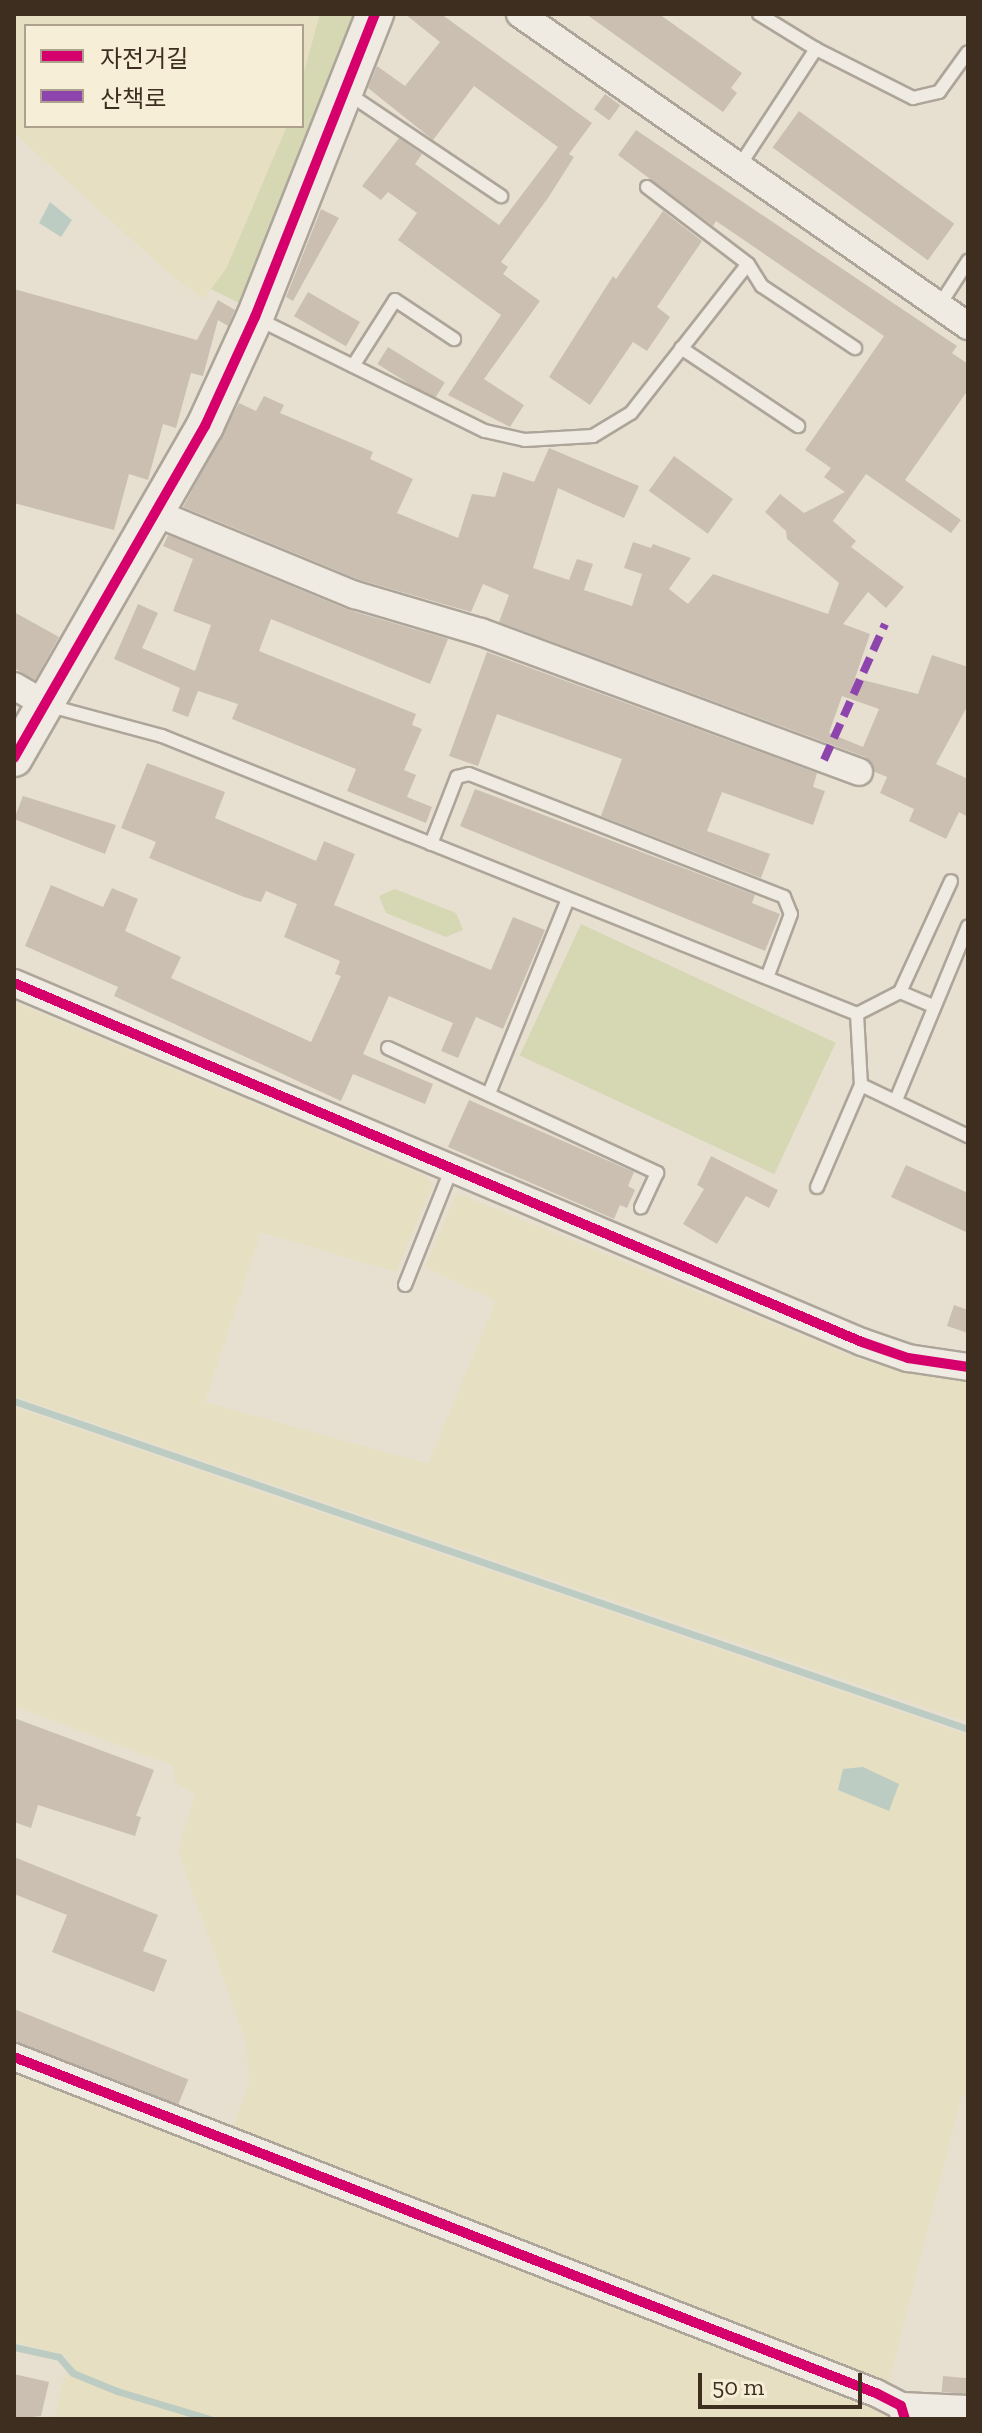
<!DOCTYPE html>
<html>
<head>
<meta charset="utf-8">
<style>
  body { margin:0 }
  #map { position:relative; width:982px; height:2433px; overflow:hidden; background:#e7e0d1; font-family:"Zilla Slab","Noto Sans KR",serif }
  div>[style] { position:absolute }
  .farmland>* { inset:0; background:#e6dfc2 }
  .green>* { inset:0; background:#d6d7b3; transform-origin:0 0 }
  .water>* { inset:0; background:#bcccc2 }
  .stream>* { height:7px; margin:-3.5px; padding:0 3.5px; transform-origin:3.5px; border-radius:3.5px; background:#bcccc2 }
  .building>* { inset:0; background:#cbbfb2; transform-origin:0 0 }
  .roads { filter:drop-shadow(2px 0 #ada599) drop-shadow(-2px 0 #ada599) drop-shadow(0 2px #ada599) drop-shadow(0 -2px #ada599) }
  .lane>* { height:12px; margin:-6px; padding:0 6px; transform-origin:6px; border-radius:6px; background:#efebe3 }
  .street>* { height:26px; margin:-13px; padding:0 13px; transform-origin:13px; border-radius:13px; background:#efebe3 }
  .secondary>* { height:36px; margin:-18px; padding:0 18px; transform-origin:18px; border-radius:18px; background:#efebe3 }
  .quiet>* { height:8px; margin-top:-4px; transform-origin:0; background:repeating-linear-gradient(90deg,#8e44ad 0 16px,transparent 0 24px) }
  .cycleway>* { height:10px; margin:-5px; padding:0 5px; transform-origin:5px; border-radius:5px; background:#d6006c }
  span { translate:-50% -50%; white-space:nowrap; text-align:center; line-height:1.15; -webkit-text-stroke:7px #f7eed8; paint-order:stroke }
  .frame { position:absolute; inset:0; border:16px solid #3d2e20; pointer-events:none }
  .legend { position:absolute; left:24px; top:24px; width:280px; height:104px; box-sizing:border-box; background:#f7eed8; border:2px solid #ada18e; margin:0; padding:10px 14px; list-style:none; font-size:24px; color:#3d2e20 }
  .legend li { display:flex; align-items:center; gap:16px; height:40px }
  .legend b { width:40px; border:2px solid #ada18e }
  .scale { position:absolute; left:698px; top:2373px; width:164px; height:36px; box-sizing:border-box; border:4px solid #3d2e20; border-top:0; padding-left:10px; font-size:24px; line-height:28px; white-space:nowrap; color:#3d2e20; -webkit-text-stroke:6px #f7eed8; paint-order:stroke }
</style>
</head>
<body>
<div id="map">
  <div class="farmland">
    <div style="clip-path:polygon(14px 14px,320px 14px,302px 79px,302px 26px,26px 26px,26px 126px,287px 126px,226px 269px,204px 299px,173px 277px,14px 133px)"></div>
    <div style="clip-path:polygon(14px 1002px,424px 1175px,433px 1184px,396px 1272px,261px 1232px,205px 1402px,428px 1464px,496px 1301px,425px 1267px,457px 1193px,859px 1359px,968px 1381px,968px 1722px,14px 1396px)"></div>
    <div style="clip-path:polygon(14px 1407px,968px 1735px,968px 2097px,962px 2096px,889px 2382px,230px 2135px,249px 2083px,246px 2042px,178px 1851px,195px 1794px,175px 1782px,174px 1766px,14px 1706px)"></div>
    <div style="clip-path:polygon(14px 2069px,871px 2402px,892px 2419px,54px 2419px,63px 2380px,72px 2366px,65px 2355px,14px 2342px)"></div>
  </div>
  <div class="green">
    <div style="clip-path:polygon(320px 14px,366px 14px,241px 304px,211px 289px,226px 269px,287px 126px,302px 126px,302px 79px)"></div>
    <div style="clip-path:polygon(395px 889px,456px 913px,463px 930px,446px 937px,386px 913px,379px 896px)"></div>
    <div style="left:581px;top:924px;width:281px;height:145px;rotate:25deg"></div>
  </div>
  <div class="water">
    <div style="clip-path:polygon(50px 202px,72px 220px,61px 237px,39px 223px)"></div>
    <div style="clip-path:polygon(863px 1767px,899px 1784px,889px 1811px,838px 1790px,843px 1769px)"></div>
  </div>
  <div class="stream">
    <div style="left:14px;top:1401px;width:1009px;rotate:18.97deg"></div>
    <div style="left:14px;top:2347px;width:46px;rotate:12.5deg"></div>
    <div style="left:59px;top:2357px;width:21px;rotate:49deg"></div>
    <div style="left:73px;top:2373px;width:48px;rotate:22.2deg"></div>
    <div style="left:117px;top:2391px;width:97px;rotate:16.8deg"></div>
  </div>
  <div class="building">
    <div style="clip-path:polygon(405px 14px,441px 14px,592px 123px,569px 154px,574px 157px,548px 198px,501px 262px,508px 267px,503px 274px,540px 301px,484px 379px,524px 405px,510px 427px,448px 395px,501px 315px,398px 240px,417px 213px,388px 192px,381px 200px,362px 186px,399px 138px,422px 154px,415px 164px,499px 225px,558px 147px,474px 86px,433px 140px,368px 88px,377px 66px,405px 86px,440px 42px)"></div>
    <div style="clip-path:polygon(586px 14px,659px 14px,742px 73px,731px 88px,737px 93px,723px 112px)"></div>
    <div style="left:605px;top:94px;width:19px;height:19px;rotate:36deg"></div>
    <div style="left:799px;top:111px;width:192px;height:45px;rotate:36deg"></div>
    <div style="clip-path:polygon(evenodd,636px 130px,957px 346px,952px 353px,968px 364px,968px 390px,905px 480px,961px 520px,951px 533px,866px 474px,833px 521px,856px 541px,851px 547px,904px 587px,886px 608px,868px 592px,843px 624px,870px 634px,855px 678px,918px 694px,932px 655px,968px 667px,968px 705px,936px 764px,968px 779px,968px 817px,959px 812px,946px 839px,909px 821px,914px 809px,880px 793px,887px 777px,875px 772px,865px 757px,499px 622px,509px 595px,483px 584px,471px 612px,360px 580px,183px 507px,239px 403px,256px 411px,264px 396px,284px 405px,280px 413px,373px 452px,370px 459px,413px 479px,397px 513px,458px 538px,472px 494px,495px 497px,503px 472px,534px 482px,549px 448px,639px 486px,624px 518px,558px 488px,533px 568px,569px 580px,577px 559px,593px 564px,584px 590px,632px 606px,642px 574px,624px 568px,633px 542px,651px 548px,653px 544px,691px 558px,669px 589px,688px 604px,713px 574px,828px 614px,839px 583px,787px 539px,786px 531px,765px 512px,780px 494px,804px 513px,845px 492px,824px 477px,831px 468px,805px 450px,884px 336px,716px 221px,713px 226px,618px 155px,636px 130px,842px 696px,879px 709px,863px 747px,829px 733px,842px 696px)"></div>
    <div style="clip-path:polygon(321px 209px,339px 218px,293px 301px,286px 297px)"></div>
    <div style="clip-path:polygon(663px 211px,702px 241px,657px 307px,670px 317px,647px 351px,633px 342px,590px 405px,549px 377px,613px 276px,616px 279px)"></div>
    <div style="clip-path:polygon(14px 289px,197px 340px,218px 300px,235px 310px,228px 326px,218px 320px,203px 376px,191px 373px,176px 428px,163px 424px,148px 480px,129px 474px,114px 530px,14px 503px)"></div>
    <div style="left:308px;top:292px;width:60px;height:28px;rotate:30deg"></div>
    <div style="left:388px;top:347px;width:67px;height:20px;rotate:32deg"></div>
    <div style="left:674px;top:456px;width:73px;height:43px;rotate:36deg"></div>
    <div style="clip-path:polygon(168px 535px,349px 610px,448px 639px,430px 684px,271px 619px,259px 651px,416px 714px,412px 725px,422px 729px,404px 770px,416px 775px,407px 797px,432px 807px,426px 823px,347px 791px,356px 769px,232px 719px,238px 704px,198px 691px,188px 717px,172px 711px,180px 688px,114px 659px,138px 604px,158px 613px,142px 648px,195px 671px,211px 625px,173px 611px,193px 559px,163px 546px)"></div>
    <div style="clip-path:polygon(14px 612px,59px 637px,35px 680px,14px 668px)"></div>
    <div style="clip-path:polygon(487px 652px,817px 773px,813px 787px,825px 791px,813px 825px,722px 792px,707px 831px,770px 854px,761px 878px,601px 816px,622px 759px,497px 714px,478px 766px,449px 756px)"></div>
    <div style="clip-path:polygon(147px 763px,225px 792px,215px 818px,316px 861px,324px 841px,355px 854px,334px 905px,491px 970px,513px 917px,545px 930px,503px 1029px,476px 1017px,458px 1058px,441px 1051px,453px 1023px,389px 996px,363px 1054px,433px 1084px,425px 1104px,353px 1074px,341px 1101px,114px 996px,118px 987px,25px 946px,51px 885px,103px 907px,112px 888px,138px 899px,125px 931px,181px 957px,171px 978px,311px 1042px,341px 976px,335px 974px,340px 961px,284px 937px,297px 904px,266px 891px,261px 902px,244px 897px,149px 858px,156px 842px,121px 828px)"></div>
    <div style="clip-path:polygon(475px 789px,755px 895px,752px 903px,780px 914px,765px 951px,460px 826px)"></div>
    <div style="clip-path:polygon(23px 796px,116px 825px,105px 854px,14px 819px)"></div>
    <div style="clip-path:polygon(469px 1100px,634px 1172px,628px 1186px,635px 1190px,627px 1208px,620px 1205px,614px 1219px,448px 1147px)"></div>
    <div style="clip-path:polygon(711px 1156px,778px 1190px,769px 1208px,746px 1196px,717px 1244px,683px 1224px,704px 1189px,697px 1185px)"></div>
    <div style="clip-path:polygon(906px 1165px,968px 1193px,968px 1233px,891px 1197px)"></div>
    <div style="clip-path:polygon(954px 1305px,968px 1310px,968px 1333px,947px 1326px)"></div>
    <div style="clip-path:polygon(14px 1718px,154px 1770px,136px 1816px,141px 1817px,135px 1836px,38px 1805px,31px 1828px,14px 1822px)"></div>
    <div style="clip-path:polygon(14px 1857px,158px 1915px,143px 1951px,167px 1960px,154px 1992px,52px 1952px,67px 1915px,14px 1894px)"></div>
    <div style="left:14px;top:2009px;width:188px;height:30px;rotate:22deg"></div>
    <div style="clip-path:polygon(14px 2374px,49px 2382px,41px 2416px,14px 2419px)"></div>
    <div style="left:943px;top:2376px;width:25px;height:16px;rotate:5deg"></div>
  </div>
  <div class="roads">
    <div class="lane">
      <div style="left:759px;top:14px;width:67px;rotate:31.6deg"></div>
      <div style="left:346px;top:92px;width:187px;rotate:33.9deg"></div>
      <div style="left:740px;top:165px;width:139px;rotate:-56.8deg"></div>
      <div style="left:816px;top:49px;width:109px;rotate:26.8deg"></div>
      <div style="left:913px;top:98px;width:27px;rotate:-13deg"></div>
      <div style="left:939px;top:92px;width:49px;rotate:-54.1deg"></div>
      <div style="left:647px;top:187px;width:127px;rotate:37.3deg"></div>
      <div style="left:748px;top:264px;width:26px;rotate:58deg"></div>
      <div style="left:762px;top:286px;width:112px;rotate:33.7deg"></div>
      <div style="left:939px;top:306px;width:54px;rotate:-57.2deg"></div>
      <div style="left:258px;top:319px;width:253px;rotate:26.3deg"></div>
      <div style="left:485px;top:431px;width:41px;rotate:12.7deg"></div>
      <div style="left:525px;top:440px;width:68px;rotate:-3.4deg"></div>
      <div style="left:593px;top:436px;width:44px;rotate:-31.2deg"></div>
      <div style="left:631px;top:413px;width:189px;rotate:-51.9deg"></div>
      <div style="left:681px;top:348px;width:141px;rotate:33.7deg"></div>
      <div style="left:353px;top:366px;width:78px;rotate:-57.5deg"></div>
      <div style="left:395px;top:300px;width:71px;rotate:33.5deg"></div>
      <div style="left:50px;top:706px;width:116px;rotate:15deg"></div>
      <div style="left:162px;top:736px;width:749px;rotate:21.8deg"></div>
      <div style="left:857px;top:1014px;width:71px;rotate:86.8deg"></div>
      <div style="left:861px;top:1085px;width:119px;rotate:25.5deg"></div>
      <div style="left:431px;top:844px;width:72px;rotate:-68.8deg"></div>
      <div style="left:457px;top:777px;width:12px;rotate:-14deg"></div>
      <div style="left:469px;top:774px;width:338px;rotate:21.3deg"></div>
      <div style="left:784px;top:897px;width:18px;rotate:68deg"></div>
      <div style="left:791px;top:914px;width:68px;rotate:110.6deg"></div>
      <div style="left:900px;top:992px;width:122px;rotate:-65.3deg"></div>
      <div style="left:857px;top:1014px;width:48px;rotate:-27.1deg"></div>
      <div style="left:900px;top:992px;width:36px;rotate:23deg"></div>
      <div style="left:388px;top:1048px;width:297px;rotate:24.9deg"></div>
      <div style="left:657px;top:1173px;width:38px;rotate:115deg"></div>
      <div style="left:490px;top:1091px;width:207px;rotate:-67.9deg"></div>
      <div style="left:896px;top:1100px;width:188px;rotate:-67.5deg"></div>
      <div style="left:817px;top:1187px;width:111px;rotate:-66.7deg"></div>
      <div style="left:405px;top:1285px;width:124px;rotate:-68.2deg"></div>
    </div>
    <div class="street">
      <div style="left:520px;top:14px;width:546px;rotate:34.85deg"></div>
      <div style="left:158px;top:514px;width:213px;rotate:22.4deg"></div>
      <div style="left:355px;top:595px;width:131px;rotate:16.4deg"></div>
      <div style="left:481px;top:632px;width:403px;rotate:20.3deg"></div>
      <div style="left:14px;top:686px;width:38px;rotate:30deg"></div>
      <div style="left:14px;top:983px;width:921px;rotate:22.95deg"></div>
      <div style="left:862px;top:1342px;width:49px;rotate:19.2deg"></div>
      <div style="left:908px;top:1358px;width:61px;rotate:8.5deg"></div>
      <div style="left:14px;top:2057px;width:925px;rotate:21.3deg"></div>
      <div style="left:876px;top:2393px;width:28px;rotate:27deg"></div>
      <div style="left:901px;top:2406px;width:14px;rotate:73deg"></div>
      <div style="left:901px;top:2406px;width:67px;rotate:2.6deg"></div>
    </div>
    <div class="secondary">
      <div style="left:14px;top:758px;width:383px;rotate:-60.1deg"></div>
      <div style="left:205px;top:426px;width:120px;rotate:-65.4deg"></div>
      <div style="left:255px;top:317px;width:326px;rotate:-68.4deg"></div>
    </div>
  </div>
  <div class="quiet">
    <div style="left:824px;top:760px;width:149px;rotate:-65.8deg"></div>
  </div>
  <div class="cycleway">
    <div style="left:14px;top:758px;width:383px;rotate:-60.1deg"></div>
    <div style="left:205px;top:426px;width:120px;rotate:-65.4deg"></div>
    <div style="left:255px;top:317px;width:326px;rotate:-68.4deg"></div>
    <div style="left:14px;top:983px;width:921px;rotate:22.95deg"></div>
    <div style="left:862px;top:1342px;width:49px;rotate:19.2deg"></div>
    <div style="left:908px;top:1358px;width:61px;rotate:8.5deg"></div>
    <div style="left:14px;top:2057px;width:925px;rotate:21.3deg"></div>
    <div style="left:876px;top:2393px;width:28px;rotate:27deg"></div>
    <div style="left:901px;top:2406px;width:14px;rotate:73deg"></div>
  </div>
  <div class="frame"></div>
  <ul class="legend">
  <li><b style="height:10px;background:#d6006c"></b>자전거길</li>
  <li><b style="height:10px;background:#8e44ad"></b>산책로</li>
  </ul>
  <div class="scale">50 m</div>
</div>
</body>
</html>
